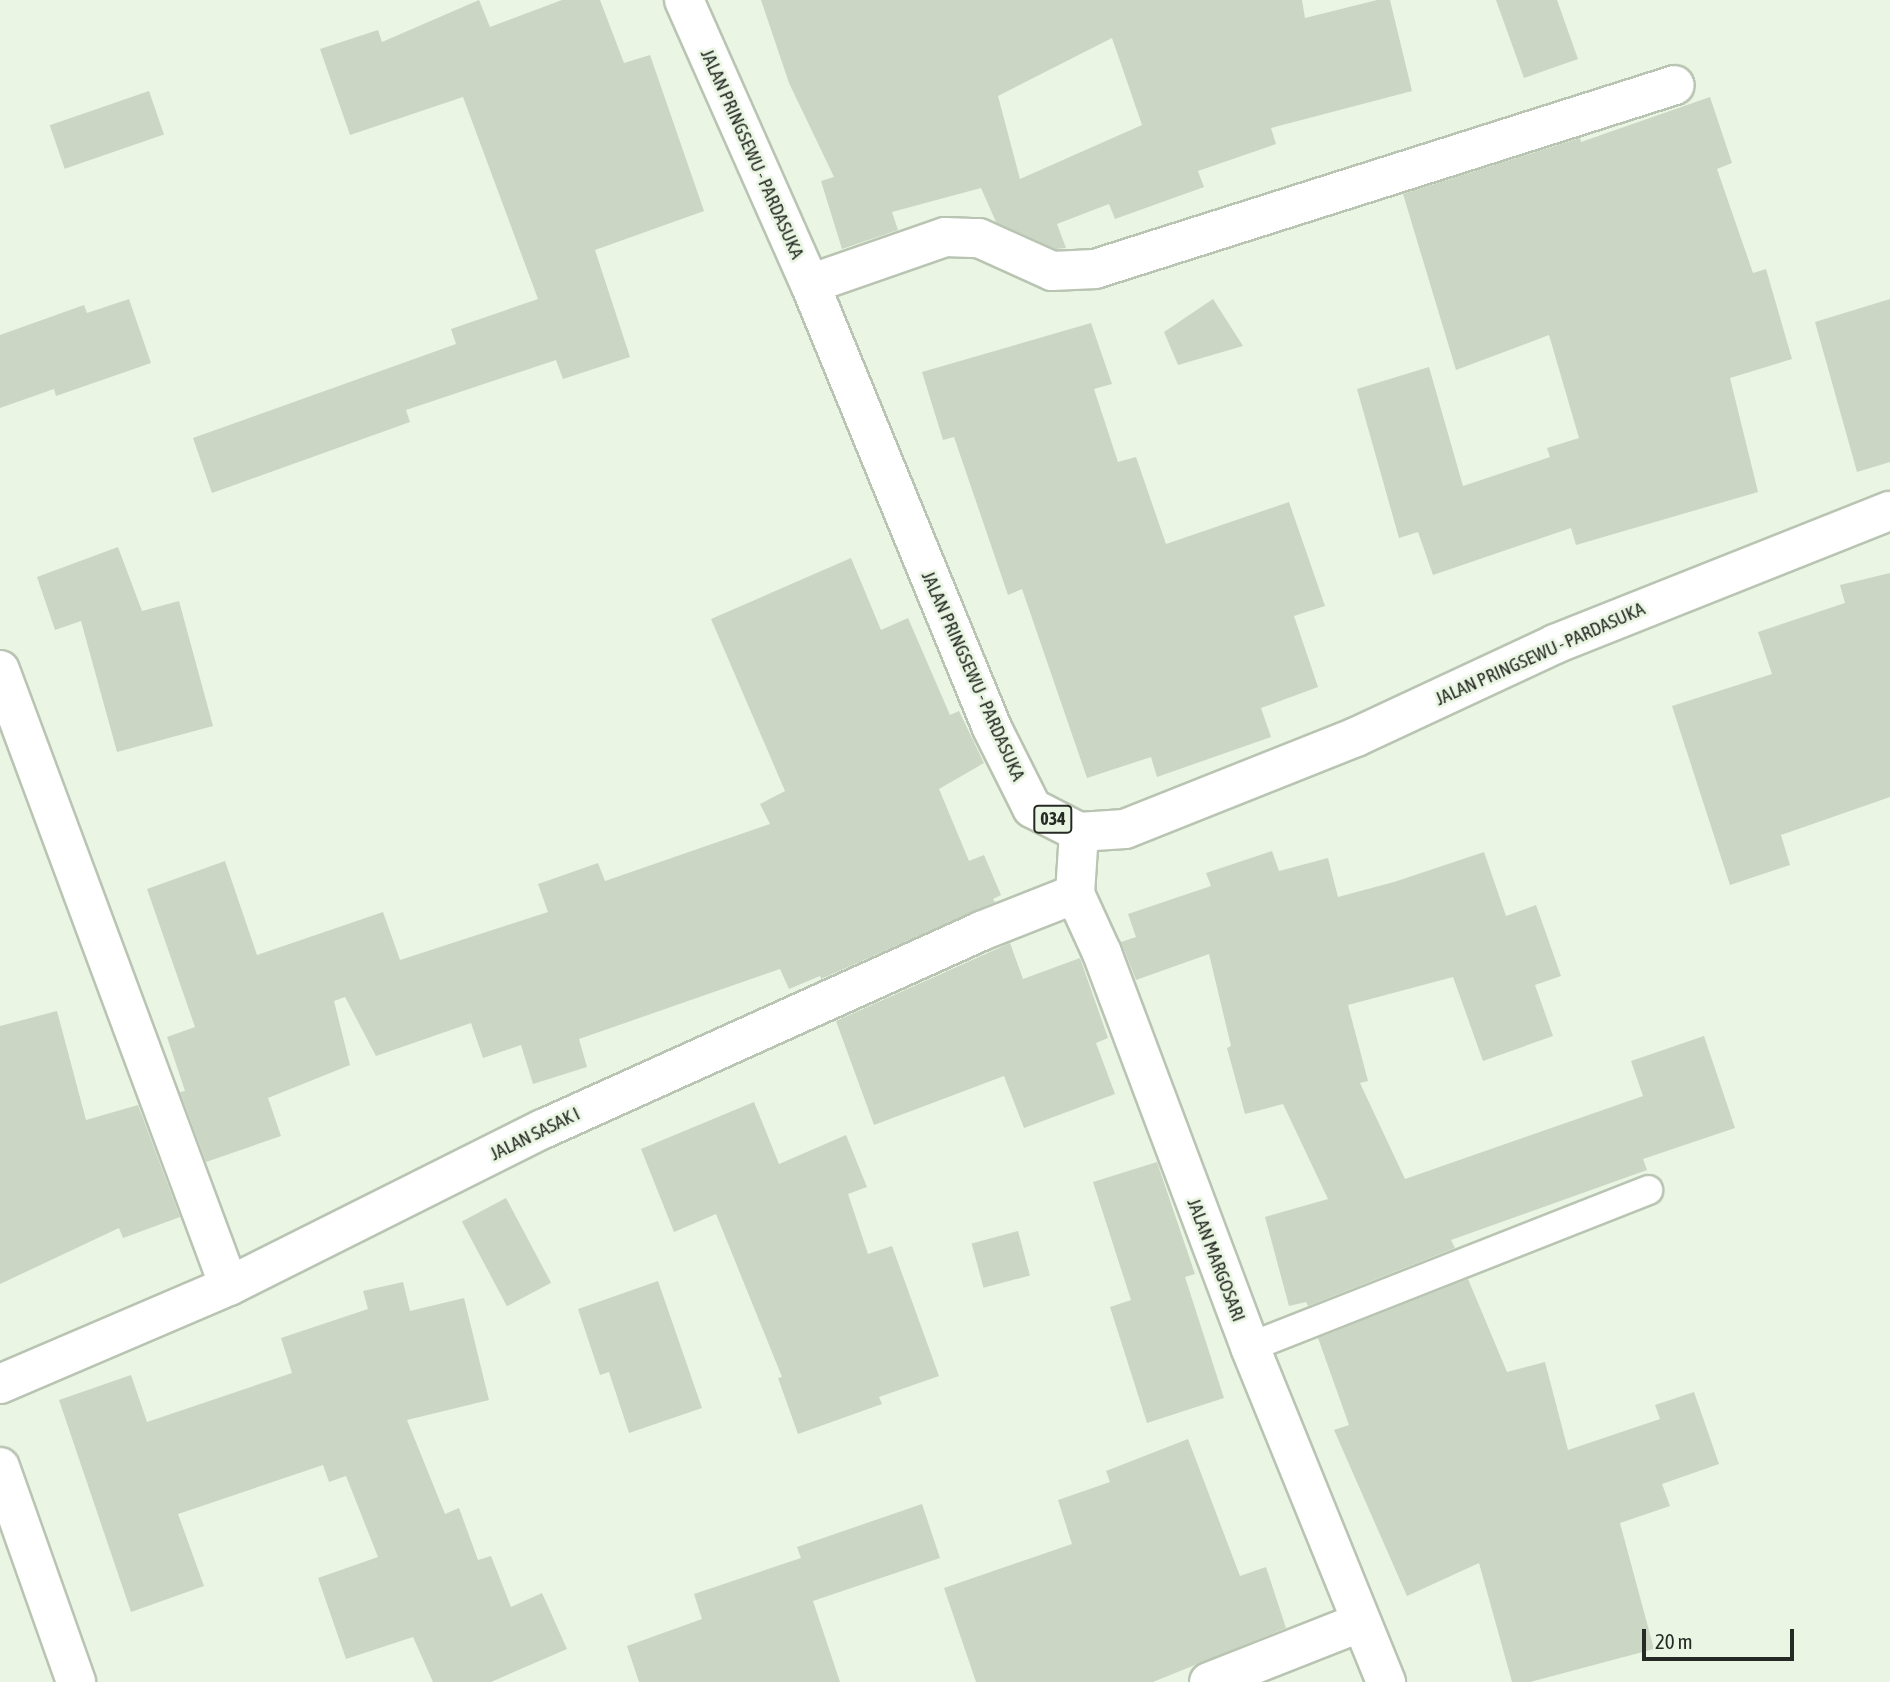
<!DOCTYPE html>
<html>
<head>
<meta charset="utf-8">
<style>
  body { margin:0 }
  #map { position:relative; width:1890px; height:1682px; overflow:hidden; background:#eaf6e3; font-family:"Asap Condensed",sans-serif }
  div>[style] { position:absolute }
  .building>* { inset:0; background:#cbd6c4; transform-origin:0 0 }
  .roads { filter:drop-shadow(2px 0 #b9c4b2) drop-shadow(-2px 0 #b9c4b2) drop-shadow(0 2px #b9c4b2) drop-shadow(0 -2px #b9c4b2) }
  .lane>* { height:28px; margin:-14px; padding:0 14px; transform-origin:14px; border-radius:14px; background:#fff }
  .street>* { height:38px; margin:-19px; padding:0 19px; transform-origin:19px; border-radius:19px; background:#fff }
  .primary>* { height:38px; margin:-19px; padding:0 19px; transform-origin:19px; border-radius:19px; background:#fff }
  span { translate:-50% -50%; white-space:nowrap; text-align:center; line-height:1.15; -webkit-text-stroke:6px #eaf6e3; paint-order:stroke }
  .shield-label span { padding:2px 5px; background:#eaf6e3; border:2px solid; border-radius:5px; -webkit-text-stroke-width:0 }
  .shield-label { font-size:18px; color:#262a24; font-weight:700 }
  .street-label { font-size:19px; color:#262a24 }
  .scale { position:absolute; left:1642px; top:1629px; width:152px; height:32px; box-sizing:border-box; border:4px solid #262a24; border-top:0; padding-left:9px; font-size:21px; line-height:24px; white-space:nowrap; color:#262a24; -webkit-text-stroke:5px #eaf6e3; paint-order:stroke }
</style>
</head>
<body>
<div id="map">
  <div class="building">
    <div style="clip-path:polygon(479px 0,490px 27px,562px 0,600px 0,624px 63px,650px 55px,704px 211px,595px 250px,630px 357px,563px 379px,556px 360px,406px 410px,410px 422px,212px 493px,193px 438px,456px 344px,451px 329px,538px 299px,463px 97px,350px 135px,320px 49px,378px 30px,382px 42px)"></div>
    <div style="clip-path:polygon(evenodd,761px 0,1302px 0,1305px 18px,1377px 0,1390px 0,1412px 91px,1271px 128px,1276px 144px,1198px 171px,1204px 187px,1115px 219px,1109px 204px,1057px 224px,1066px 248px,1056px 249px,996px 222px,981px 188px,892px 212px,898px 230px,842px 249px,821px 181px,834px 177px,789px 83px,761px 0,1112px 38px,1142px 125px,1020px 179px,998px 96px,1112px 38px)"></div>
    <div style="clip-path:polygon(1496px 0,1557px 0,1578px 59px,1524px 78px)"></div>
    <div style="left:149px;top:91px;width:46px;height:105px;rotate:71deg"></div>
    <div style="clip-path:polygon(1710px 97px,1732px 163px,1717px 169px,1753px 273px,1766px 269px,1792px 359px,1730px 378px,1758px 492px,1576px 545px,1571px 528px,1433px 575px,1418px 532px,1399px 538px,1357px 389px,1429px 367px,1463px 486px,1550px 457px,1547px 448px,1579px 438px,1549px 335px,1456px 370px,1403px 194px,1580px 138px,1581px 142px)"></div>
    <div style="clip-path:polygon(129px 299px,151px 363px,56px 396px,54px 389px,0 408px,0 335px,84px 305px,87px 313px)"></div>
    <div style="clip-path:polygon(1213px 299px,1243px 346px,1178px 365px,1164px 332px)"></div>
    <div style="clip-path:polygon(1890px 299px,1890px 462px,1857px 472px,1815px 322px)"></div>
    <div style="clip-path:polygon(1091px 323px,1112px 384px,1094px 389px,1118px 462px,1136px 457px,1166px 544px,1289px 502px,1325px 606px,1294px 616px,1318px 687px,1261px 708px,1271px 737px,1157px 777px,1151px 757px,1087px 778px,1022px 589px,1008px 595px,954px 437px,943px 440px,922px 372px)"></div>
    <div style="clip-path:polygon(118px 547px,142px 611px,179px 601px,213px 726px,117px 752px,81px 621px,55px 630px,37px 577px)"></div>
    <div style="clip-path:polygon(851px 558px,881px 630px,908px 618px,950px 715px,959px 711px,984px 763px,939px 789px,969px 861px,984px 855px,1001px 895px,993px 899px,995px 902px,821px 979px,820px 976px,789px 989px,780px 969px,579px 1039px,587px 1067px,533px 1084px,521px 1045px,483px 1058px,471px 1023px,376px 1056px,345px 997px,334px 1001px,350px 1065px,268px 1098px,281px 1136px,206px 1162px,180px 1092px,185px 1091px,167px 1037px,195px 1027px,147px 889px,225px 861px,257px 955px,383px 912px,400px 960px,548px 912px,538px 884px,598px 863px,605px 881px,770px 824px,760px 804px,785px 791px,711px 619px)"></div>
    <div style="clip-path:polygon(1890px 573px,1890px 797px,1781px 835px,1790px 865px,1730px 885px,1672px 706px,1772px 674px,1758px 632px,1845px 603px,1840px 585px)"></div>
    <div style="clip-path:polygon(1272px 851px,1279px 871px,1328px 858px,1338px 897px,1394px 882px,1484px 852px,1506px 916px,1536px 905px,1561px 976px,1535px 985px,1553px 1036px,1483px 1061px,1453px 977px,1348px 1005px,1368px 1081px,1360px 1083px,1405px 1179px,1643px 1096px,1631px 1061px,1704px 1036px,1735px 1128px,1643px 1159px,1647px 1170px,1451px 1240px,1455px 1248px,1308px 1306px,1306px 1302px,1289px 1306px,1265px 1217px,1328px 1199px,1283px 1104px,1245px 1114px,1227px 1048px,1231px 1046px,1209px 954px,1136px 980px,1121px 942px,1136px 937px,1128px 914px,1211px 886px,1206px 873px)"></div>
    <div style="clip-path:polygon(1010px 943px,1023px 979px,1080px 958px,1108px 1038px,1096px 1043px,1115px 1094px,1024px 1128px,1004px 1076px,874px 1125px,836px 1021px)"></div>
    <div style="clip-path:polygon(57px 1011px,86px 1120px,138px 1105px,180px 1217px,123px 1238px,119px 1228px,0 1284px,0 1026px)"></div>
    <div style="clip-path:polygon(754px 1102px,779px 1164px,846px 1135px,867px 1187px,848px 1194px,868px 1254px,892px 1246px,939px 1376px,879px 1397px,882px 1404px,798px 1434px,778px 1378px,782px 1377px,716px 1214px,674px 1232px,641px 1149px)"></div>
    <div style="clip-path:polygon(1157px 1162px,1195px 1274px,1185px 1277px,1224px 1398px,1147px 1423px,1110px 1307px,1131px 1300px,1093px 1182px)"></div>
    <div style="left:506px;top:1198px;width:96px;height:50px;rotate:62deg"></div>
    <div style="left:1018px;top:1231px;width:46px;height:48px;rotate:75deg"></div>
    <div style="clip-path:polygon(1468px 1279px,1507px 1372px,1545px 1362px,1568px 1450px,1660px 1419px,1655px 1405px,1694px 1392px,1719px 1464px,1662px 1484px,1670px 1506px,1620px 1523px,1654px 1649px,1530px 1682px,1512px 1682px,1479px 1563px,1407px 1596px,1334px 1430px,1349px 1425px,1318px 1338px)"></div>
    <div style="clip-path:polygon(658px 1281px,702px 1408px,629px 1433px,609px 1372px,600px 1375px,578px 1309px)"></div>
    <div style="clip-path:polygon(403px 1282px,410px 1311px,464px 1298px,489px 1400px,407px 1420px,445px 1514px,459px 1508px,478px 1560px,491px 1556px,511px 1607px,542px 1593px,567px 1649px,491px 1682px,433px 1682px,413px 1637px,346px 1659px,318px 1578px,378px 1557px,346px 1476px,329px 1482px,323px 1465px,178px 1514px,204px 1586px,131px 1612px,59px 1400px,131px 1375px,147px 1422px,292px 1373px,281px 1338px,368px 1309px,363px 1291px)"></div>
    <div style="clip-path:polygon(1188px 1439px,1240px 1576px,1266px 1567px,1286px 1628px,1153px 1682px,976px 1682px,944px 1588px,1072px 1544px,1058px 1500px,1110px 1482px,1106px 1471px)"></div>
    <div style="clip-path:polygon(922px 1504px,940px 1558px,813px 1601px,840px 1682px,639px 1682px,627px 1646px,702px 1619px,694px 1594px,801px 1558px,797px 1547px)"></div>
  </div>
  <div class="roads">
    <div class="lane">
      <div style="left:1250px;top:1347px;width:428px;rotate:-21.5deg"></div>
    </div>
    <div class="street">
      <div style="left:810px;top:284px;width:143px;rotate:-19.2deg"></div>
      <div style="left:945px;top:237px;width:34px;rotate:2deg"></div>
      <div style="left:979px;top:238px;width:80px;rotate:24.3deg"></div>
      <div style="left:1052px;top:271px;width:43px;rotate:-2.7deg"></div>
      <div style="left:1095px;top:269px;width:608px;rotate:-17.6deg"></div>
      <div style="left:0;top:670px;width:657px;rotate:69.61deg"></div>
      <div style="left:1079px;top:832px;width:62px;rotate:93.7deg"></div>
      <div style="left:1075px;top:894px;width:65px;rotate:65.4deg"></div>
      <div style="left:1102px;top:953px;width:421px;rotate:69.4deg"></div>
      <div style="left:1250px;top:1347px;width:362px;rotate:67.9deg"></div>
      <div style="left:0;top:1384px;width:249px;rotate:-23.2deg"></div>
      <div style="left:229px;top:1286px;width:351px;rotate:-26.6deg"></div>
      <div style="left:543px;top:1129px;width:481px;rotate:-24.3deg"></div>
      <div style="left:981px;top:931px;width:101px;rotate:-21.5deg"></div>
      <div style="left:0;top:1467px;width:228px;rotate:70.5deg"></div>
      <div style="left:1209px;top:1682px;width:163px;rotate:-21.5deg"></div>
    </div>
    <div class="primary">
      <div style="left:684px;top:0;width:311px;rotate:66.1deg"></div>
      <div style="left:810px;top:284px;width:478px;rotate:67.7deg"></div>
      <div style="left:991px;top:726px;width:92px;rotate:63.4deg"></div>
      <div style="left:1032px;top:808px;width:53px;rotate:27.1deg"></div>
      <div style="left:1079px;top:832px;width:46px;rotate:-3.7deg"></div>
      <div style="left:1125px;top:829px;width:249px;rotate:-21.7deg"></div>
      <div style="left:1356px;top:737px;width:220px;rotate:-25deg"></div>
      <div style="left:1555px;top:644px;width:360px;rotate:-21.7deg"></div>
    </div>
  </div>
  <div class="shield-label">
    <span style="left:1053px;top:819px">034</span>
  </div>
  <div class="street-label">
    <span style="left:752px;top:154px;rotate:66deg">JALAN PRINGSEWU - PARDASUKA</span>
    <span style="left:1540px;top:654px;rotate:-24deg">JALAN PRINGSEWU - PARDASUKA</span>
    <span style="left:973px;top:676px;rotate:66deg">JALAN PRINGSEWU - PARDASUKA</span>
    <span style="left:535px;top:1134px;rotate:-26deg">JALAN SASAK I</span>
    <span style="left:1216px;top:1260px;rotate:69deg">JALAN MARGOSARI</span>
  </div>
  <div class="scale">20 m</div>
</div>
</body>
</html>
